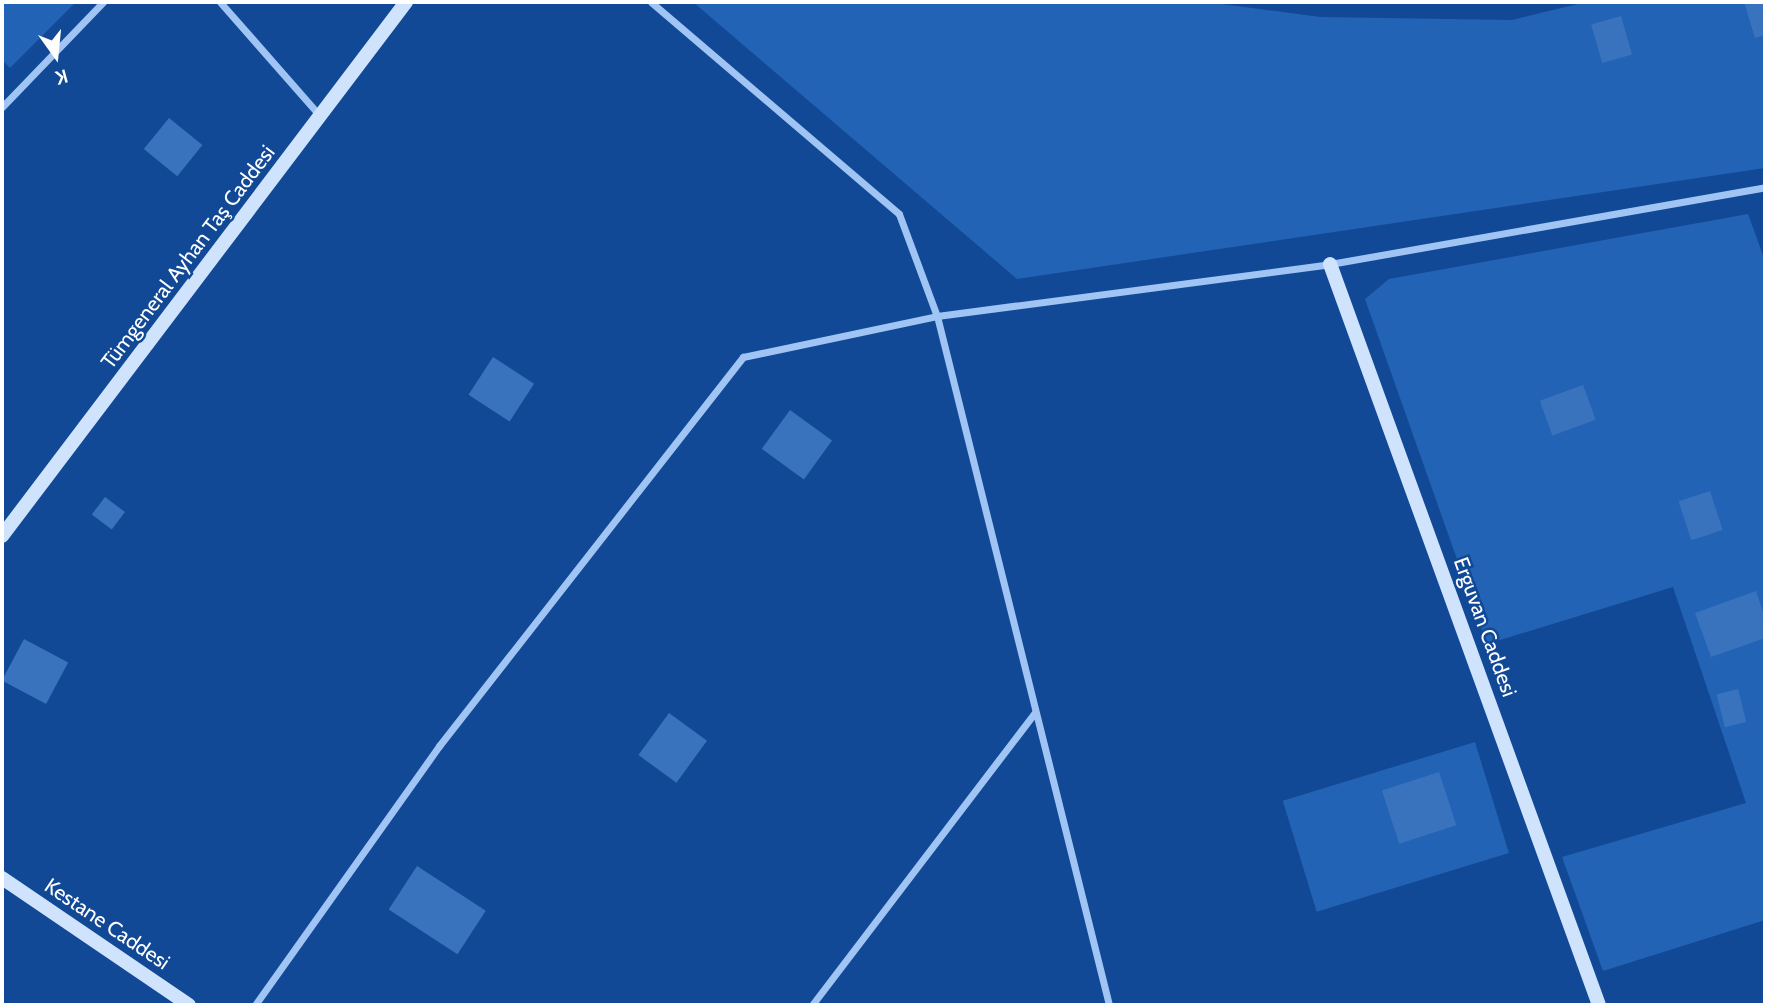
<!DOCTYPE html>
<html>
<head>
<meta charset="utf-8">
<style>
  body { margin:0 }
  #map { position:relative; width:1767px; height:1007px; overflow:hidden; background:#114996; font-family:Cabin,sans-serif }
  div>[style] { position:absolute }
  .green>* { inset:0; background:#2363b5; transform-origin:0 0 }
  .building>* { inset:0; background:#3973be; transform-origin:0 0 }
  .street>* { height:7px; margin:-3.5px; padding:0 3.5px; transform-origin:3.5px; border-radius:3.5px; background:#a0c5f4 }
  .secondary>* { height:14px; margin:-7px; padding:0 7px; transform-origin:7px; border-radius:7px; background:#cfe3fd }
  span { translate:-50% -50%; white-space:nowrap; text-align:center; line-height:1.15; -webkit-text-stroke:5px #114996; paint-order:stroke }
  .street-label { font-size:21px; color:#fff }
  .frame { position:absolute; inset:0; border:4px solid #fff; pointer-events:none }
  .north { position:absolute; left:21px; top:21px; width:70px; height:70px; -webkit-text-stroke:5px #114996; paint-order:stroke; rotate:165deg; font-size:19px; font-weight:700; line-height:28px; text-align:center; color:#fff }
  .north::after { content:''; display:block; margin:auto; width:24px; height:32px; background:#fff; clip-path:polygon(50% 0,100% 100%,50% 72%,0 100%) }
</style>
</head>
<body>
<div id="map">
  <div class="green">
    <div style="clip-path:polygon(2px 2px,76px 2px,10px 68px,2px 60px)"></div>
    <div style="clip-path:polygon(693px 2px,1207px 2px,1320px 17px,1512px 20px,1586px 2px,1765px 2px,1765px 168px,1017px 279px)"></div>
    <div style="clip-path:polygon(1748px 214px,1765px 261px,1765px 920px,1603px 971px,1562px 857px,1746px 803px,1673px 587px,1487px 644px,1365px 299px,1389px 279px)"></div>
    <div style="left:1475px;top:742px;width:116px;height:201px;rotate:73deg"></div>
  </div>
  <div class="building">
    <div style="clip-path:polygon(1744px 2px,1765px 2px,1765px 35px,1755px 38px)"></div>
    <div style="left:1621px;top:16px;width:40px;height:31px;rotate:74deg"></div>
    <div style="left:169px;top:118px;width:43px;height:40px;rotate:39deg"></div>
    <div style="left:493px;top:357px;width:49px;height:45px;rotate:33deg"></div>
    <div style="left:1583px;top:385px;width:37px;height:46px;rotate:70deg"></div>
    <div style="left:790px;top:410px;width:52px;height:48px;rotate:36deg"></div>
    <div style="left:1710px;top:491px;width:41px;height:33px;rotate:72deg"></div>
    <div style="left:105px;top:497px;width:25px;height:22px;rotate:37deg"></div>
    <div style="clip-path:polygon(1756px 591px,1765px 618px,1765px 638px,1711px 657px,1695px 613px)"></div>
    <div style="left:24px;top:639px;width:50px;height:47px;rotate:28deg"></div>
    <div style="left:1738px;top:689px;width:34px;height:22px;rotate:76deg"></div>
    <div style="left:669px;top:713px;width:47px;height:52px;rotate:36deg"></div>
    <div style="left:1439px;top:772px;width:56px;height:60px;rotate:72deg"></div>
    <div style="left:417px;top:866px;width:82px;height:52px;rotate:33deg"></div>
  </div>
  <div class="street">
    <div style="left:220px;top:2px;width:153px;rotate:48.7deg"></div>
    <div style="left:651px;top:2px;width:326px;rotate:40.5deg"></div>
    <div style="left:899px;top:214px;width:109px;rotate:69.6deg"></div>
    <div style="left:937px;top:316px;width:710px;rotate:75.98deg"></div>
    <div style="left:2px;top:107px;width:146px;rotate:-46.1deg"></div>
    <div style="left:255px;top:1005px;width:318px;rotate:-54.6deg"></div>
    <div style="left:439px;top:746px;width:494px;rotate:-52deg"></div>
    <div style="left:743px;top:357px;width:198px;rotate:-11.9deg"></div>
    <div style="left:937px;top:316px;width:396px;rotate:-7.5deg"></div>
    <div style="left:1330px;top:264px;width:442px;rotate:-10deg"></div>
    <div style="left:812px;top:1005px;width:368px;rotate:-52.7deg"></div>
  </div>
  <div class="secondary">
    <div style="left:1330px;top:264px;width:788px;rotate:70.05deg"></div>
    <div style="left:2px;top:536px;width:670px;rotate:-52.89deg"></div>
    <div style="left:2px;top:878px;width:226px;rotate:34.2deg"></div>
  </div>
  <div class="street-label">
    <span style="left:188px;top:257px;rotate:-53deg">Tümgeneral Ayhan Taş Caddesi</span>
    <span style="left:1485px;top:627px;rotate:70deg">Erguvan Caddesi</span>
    <span style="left:107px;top:924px;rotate:34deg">Kestane Caddesi</span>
  </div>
  <div class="frame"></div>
  <div class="north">K</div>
</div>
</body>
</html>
